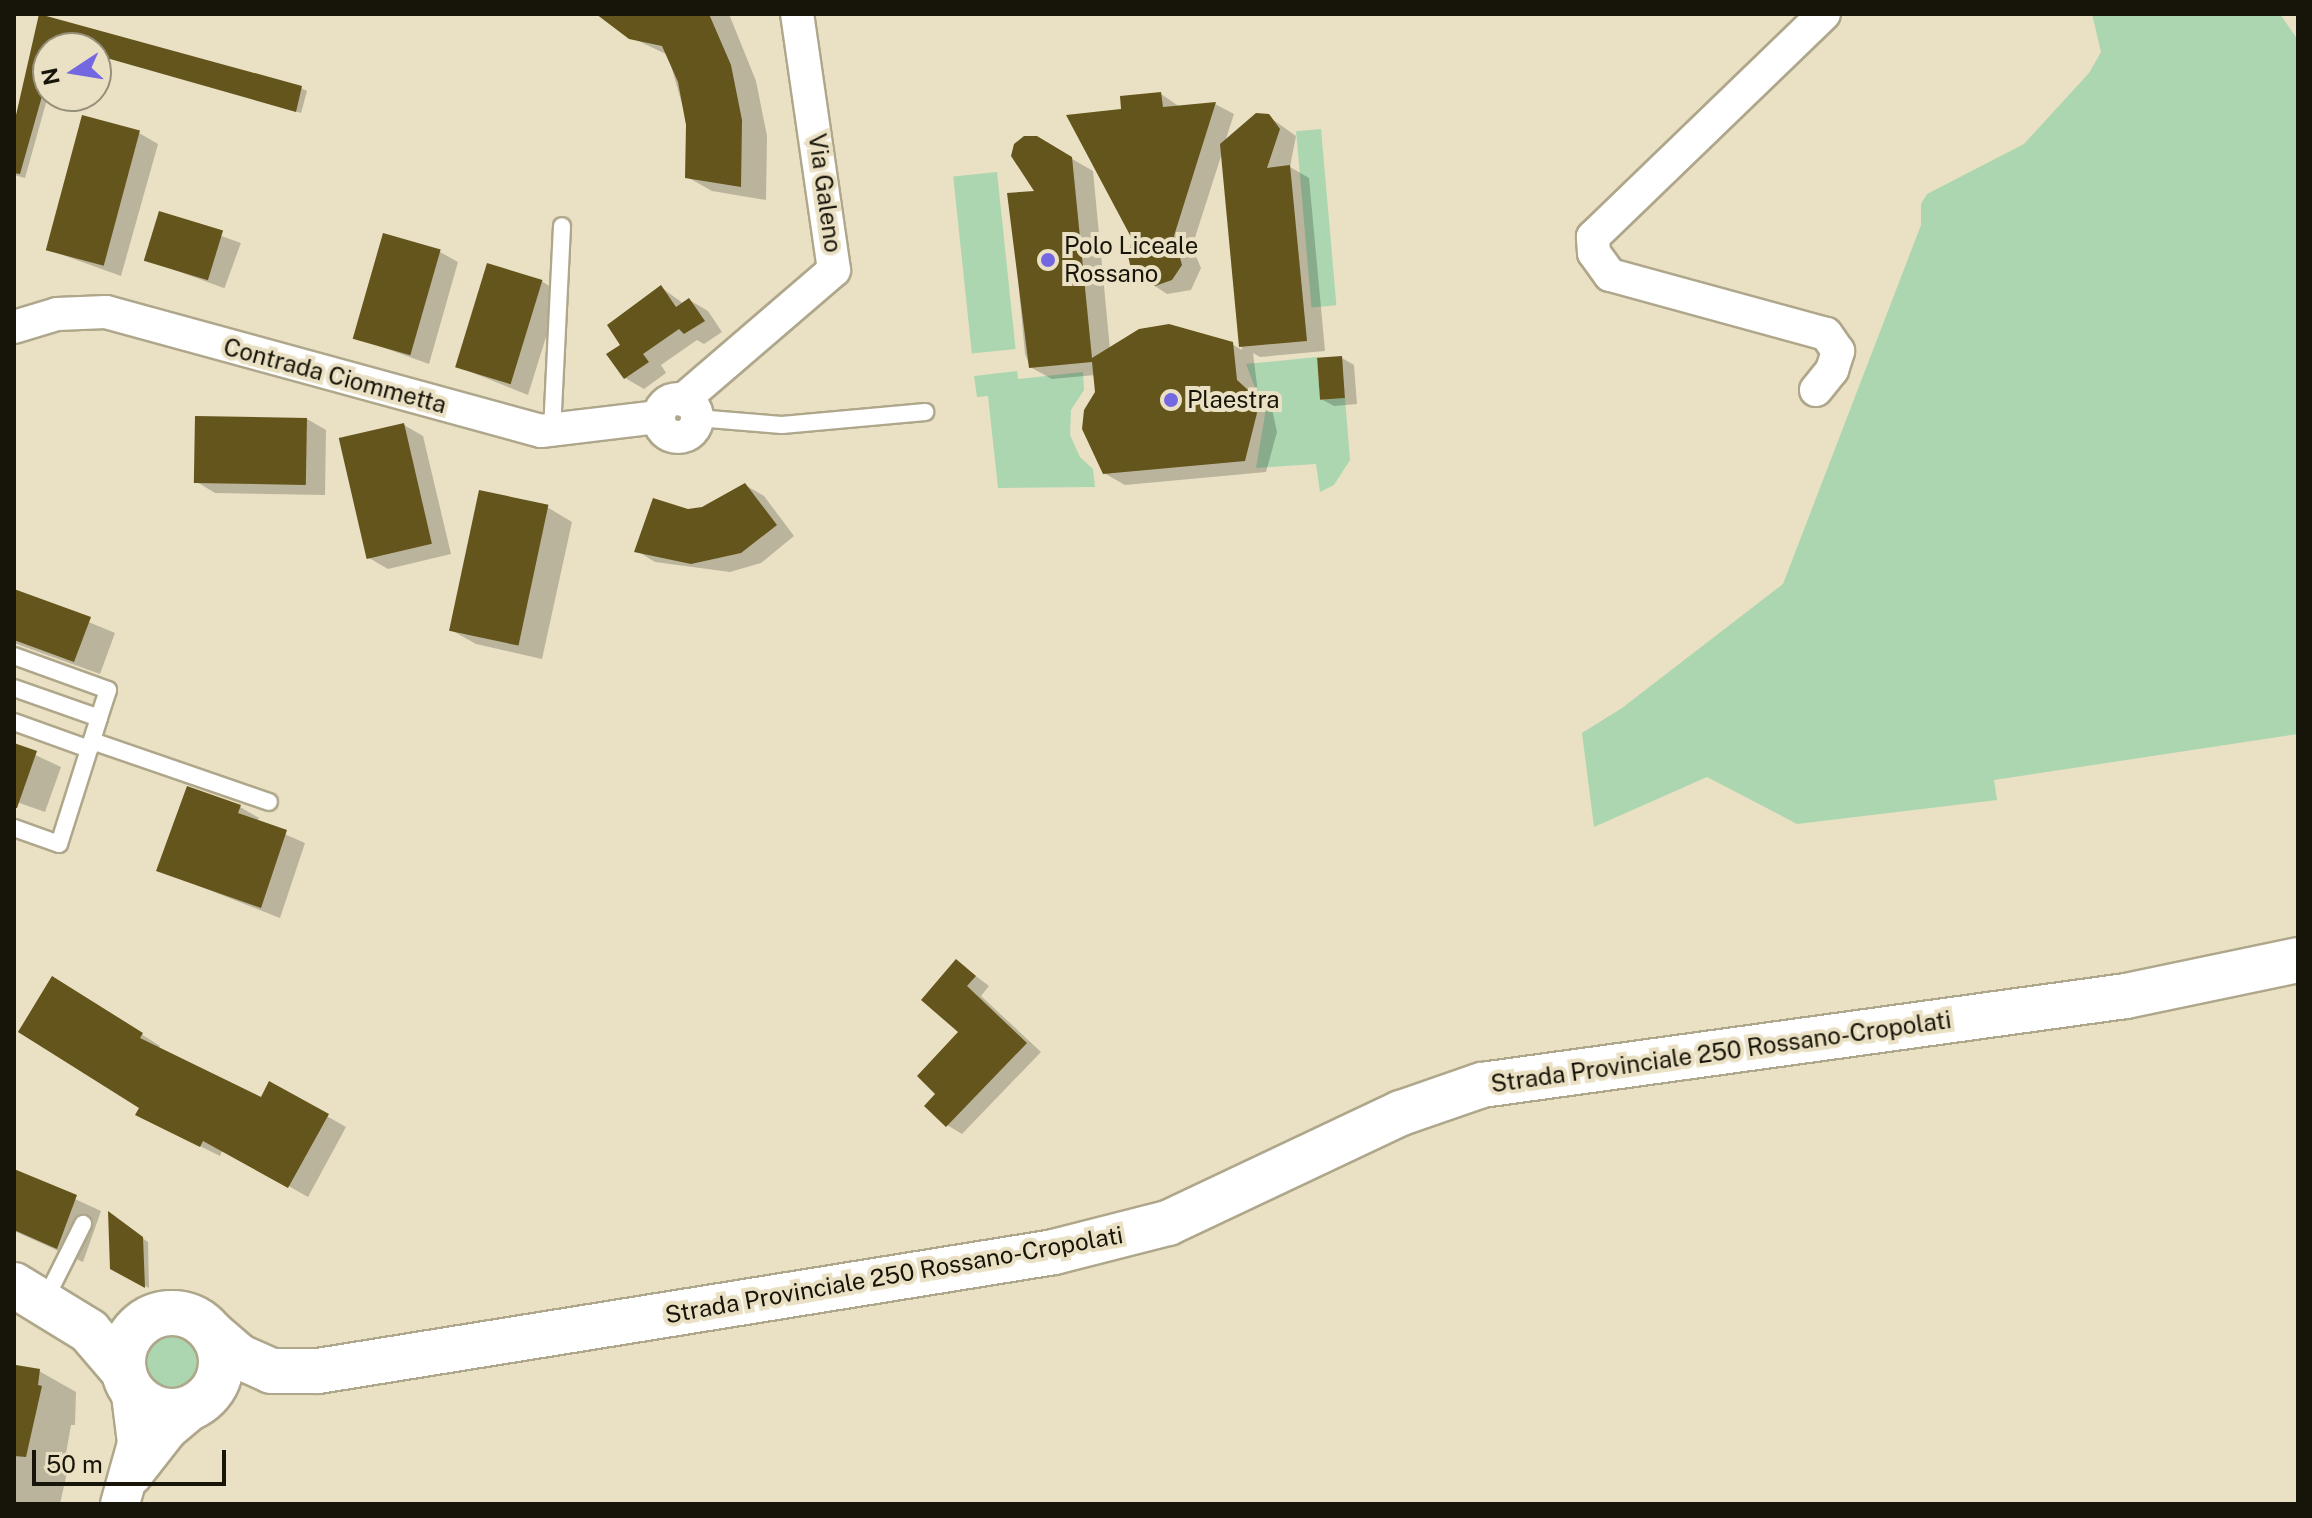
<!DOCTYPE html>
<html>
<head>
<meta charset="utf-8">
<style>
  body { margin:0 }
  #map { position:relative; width:2312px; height:1518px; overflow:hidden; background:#eae1c4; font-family:"Public Sans",sans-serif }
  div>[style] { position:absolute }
  .green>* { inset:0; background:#abd6b0; transform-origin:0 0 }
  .round { border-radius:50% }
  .shadow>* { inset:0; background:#0003; transform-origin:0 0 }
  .building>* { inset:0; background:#64551c; transform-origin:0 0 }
  .roads { filter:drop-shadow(2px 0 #afa78b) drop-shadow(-2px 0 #afa78b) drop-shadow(0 2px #afa78b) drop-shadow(0 -2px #afa78b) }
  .service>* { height:16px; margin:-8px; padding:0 8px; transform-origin:8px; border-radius:8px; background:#fff }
  .minor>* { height:32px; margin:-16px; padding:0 16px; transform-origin:16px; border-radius:16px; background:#fff }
  .minor>.ring { margin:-16px; padding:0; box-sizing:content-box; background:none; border:32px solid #fff; border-radius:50% }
  .tertiary>* { height:38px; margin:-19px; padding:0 19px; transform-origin:19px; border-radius:19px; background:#fff }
  .secondary>* { height:44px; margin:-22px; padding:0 22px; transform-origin:22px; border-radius:22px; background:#fff }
  .secondary>.ring { margin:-22px; padding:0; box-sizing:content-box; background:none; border:44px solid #fff; border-radius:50% }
  .dots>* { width:22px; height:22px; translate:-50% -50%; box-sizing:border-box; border:4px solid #eae1c4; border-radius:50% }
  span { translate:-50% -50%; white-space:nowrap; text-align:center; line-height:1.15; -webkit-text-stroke:8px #eae1c4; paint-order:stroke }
  .street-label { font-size:24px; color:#171409 }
  .poi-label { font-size:24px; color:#171409 }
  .left { translate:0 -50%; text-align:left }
  .frame { position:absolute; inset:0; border:16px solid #171409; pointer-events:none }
  .north { position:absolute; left:32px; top:32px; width:80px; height:80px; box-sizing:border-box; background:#eae1c4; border:2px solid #968f79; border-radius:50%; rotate:258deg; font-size:22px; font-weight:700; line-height:32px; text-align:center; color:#171409 }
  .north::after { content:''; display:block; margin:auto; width:28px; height:36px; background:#7468e2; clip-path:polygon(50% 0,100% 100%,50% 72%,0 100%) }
  .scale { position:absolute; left:32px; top:1450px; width:194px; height:36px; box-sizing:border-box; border:4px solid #171409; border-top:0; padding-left:10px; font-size:24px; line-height:28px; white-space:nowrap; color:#171409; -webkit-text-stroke:6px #eae1c4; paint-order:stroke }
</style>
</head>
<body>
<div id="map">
  <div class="green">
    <div style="clip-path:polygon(2092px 14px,2280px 14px,2298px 40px,2298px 734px,1994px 780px,1997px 800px,1797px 824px,1707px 777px,1594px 827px,1582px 733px,1622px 708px,1783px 584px,1921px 225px,1921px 204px,1927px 194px,2024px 144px,2089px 73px,2101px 52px)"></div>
    <div style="left:1321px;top:129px;width:177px;height:25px;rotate:85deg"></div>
    <div style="left:997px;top:172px;width:178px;height:44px;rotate:84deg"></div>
    <div style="clip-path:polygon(1317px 357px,1320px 400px,1345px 398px,1350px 460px,1334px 485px,1320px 492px,1316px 464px,1256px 468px,1265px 414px,1246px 364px)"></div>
    <div style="clip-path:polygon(1017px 371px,1018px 379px,1083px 372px,1084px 390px,1071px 410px,1070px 435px,1080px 457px,1093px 469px,1095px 487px,998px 488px,988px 396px,977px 397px,974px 376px)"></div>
    <div class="round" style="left:139px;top:1329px;width:66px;height:66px"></div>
  </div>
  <div class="shadow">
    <div style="clip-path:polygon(14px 14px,14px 124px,41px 15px,301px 88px,307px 91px,301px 113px,96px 54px,96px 48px,48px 48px,48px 96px,25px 178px,14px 175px)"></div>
    <div style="clip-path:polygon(607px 14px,729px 14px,756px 81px,767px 136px,766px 200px,712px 191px,687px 177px,688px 125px,668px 55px,630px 37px)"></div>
    <div style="clip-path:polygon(1161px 94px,1180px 107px,1215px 104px,1234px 114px,1225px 142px,1268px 116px,1296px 136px,1290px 167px,1309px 178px,1325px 351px,1260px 357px,1253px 353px,1258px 393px,1272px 409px,1277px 432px,1266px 472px,1125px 485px,1104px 473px,1095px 375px,1052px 379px,1030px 367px,1025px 354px,1010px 195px,1037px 192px,1036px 138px,1093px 171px,1110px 349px,1232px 344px,1242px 350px,1223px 150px,1192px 247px,1201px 268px,1191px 290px,1167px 294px,1134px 272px,1124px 111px)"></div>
    <div style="clip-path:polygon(139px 133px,158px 144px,121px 276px,46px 249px)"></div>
    <div style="left:161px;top:214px;width:85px;height:48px;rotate:20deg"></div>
    <div style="clip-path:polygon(440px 252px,458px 262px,429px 364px,354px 337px)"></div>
    <div style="clip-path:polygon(541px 281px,560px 292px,528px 395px,456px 366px)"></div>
    <div style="clip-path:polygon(662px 288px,684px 304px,689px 300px,708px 311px,722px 332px,704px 344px,697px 340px,661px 365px,666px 373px,644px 389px,625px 378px,622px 345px)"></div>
    <div style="clip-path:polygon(1342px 358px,1354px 365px,1357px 404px,1334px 406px,1321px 399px)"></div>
    <div style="clip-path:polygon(307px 419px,326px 430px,325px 495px,215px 493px,197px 482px)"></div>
    <div style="clip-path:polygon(404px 425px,423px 436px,451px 554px,388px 569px,369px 558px)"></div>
    <div style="clip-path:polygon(745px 485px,764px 496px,794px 536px,761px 563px,730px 572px,655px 562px,637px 551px)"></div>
    <div style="clip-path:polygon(547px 507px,572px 522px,542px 659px,476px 644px,451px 630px)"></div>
    <div style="clip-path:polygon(14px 591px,115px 633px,100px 674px,14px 643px)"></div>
    <div style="clip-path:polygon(14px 745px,61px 767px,45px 812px,14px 801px)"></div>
    <div style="clip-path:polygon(240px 807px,259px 818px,257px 822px,305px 843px,280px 918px,158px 870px)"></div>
    <div style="clip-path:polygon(956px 961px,989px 986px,981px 996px,1041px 1052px,962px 1134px,947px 1125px,938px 1094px,961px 1032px)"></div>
    <div style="clip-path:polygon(72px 990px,160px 1046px,158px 1050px,261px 1100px,270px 1084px,346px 1127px,308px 1197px,223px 1149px,220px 1156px,157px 1125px)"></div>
    <div style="clip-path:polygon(14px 1171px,101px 1211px,83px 1262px,14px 1231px)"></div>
    <div style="clip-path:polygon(110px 1215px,148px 1242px,149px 1288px,112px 1268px)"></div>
    <div style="clip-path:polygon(39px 1371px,76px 1392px,75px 1425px,71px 1425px,64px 1465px,68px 1468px,60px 1504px,14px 1504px,14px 1374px)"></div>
  </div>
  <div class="building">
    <div style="clip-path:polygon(39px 14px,302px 86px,296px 112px,96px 55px,96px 48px,48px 48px,48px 75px,20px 174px,14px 173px,14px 124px)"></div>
    <div style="clip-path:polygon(596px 14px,709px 14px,731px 65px,742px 120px,741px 187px,685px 178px,686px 125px,678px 82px,662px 46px,629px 39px)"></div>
    <div style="clip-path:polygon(1161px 92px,1163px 107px,1216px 102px,1174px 236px,1182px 265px,1172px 280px,1155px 286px,1132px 273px,1128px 256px,1132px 239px,1066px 115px,1121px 109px,1120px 96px)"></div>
    <div style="clip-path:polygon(1256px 113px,1269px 114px,1280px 129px,1267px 168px,1290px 165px,1307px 341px,1239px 347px,1220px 144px)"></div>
    <div style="left:82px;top:115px;width:60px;height:140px;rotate:15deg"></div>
    <div style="clip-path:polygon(1024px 136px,1037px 136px,1072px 157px,1092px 358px,1139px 329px,1169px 324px,1233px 342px,1237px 380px,1248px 390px,1257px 413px,1245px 461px,1103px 474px,1082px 429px,1084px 410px,1095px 392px,1092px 362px,1029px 368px,1007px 193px,1034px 191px,1011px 156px,1014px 144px)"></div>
    <div style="left:159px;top:211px;width:67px;height:52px;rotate:17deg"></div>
    <div style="left:383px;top:233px;width:60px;height:110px;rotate:16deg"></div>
    <div style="left:487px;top:263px;width:58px;height:109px;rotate:17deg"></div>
    <div style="clip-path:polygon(661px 285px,676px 307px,689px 298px,705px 321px,684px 334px,679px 329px,643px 354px,649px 362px,624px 379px,606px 354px,620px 345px,607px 325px)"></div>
    <div style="left:1342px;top:356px;width:42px;height:25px;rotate:86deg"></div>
    <div style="left:195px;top:416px;width:112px;height:67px;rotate:1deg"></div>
    <div style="left:404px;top:423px;width:124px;height:67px;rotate:77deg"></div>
    <div style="clip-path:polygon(745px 483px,777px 525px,741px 553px,691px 564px,634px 552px,653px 498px,688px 509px,702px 507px)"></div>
    <div style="left:479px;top:490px;width:71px;height:144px;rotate:12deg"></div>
    <div style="clip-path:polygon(14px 589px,91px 617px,74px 662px,14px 640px)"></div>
    <div style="clip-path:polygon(14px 743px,37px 751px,17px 808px,14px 808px)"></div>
    <div style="clip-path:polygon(187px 786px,241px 805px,238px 813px,287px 830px,261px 908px,156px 871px)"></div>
    <div style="clip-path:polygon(956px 959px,976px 976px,967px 986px,1027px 1043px,946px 1127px,924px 1106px,935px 1094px,917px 1076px,958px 1032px,921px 1000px)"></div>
    <div style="clip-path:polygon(52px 976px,143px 1033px,140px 1038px,261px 1097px,269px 1081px,329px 1114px,288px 1188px,203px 1141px,200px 1147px,135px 1115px,139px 1108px,18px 1032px)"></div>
    <div style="clip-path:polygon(14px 1169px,77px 1195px,57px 1249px,14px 1230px)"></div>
    <div style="clip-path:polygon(108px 1211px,143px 1237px,145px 1288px,110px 1269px)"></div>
    <div style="clip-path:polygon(16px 1365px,40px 1369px,38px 1385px,42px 1386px,26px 1457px,14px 1456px)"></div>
  </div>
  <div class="roads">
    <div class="service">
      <div style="left:697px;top:418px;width:85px;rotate:4.7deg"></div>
      <div style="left:782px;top:425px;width:144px;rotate:-5.2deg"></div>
      <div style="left:552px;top:431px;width:205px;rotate:-87.2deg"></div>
      <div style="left:14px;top:656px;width:100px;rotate:19.9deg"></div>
      <div style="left:108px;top:690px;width:29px;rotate:108deg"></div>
      <div style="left:14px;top:688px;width:90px;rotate:19.4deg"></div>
      <div style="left:99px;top:718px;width:132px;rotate:107.6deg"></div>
      <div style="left:59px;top:844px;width:48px;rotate:-160.4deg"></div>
      <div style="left:14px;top:722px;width:80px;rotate:19.8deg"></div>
      <div style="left:92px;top:741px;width:187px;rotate:19deg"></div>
      <div style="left:46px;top:1298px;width:83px;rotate:-63.4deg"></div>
    </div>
    <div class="minor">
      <div style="left:14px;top:327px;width:45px;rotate:-16.8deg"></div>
      <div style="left:57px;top:314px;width:49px;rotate:-2.3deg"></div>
      <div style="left:106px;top:312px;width:451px;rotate:15.3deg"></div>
      <div style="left:541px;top:431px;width:119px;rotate:-6.8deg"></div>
      <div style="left:1816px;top:390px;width:26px;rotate:-51deg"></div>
      <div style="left:1832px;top:370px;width:20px;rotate:-72deg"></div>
      <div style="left:1838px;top:351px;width:21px;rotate:-125deg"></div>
      <div style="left:1826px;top:334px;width:224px;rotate:-164.7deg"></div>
      <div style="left:1610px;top:275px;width:27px;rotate:-126deg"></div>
      <div style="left:1594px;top:253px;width:16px;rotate:-94deg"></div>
      <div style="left:1593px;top:237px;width:321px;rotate:-44deg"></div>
      <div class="ring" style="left:659px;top:399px;width:6px;height:6px"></div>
      <div style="left:683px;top:400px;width:199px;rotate:-40.7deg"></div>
      <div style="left:834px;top:270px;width:259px;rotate:-98.2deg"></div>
    </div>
    <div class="tertiary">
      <div style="left:132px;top:1476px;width:58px;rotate:-52deg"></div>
      <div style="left:168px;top:1430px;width:40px;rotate:-40deg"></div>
      <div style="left:120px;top:1504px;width:63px;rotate:-74.4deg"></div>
      <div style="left:137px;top:1443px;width:56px;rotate:-97.1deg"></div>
    </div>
    <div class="secondary">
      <div style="left:14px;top:1285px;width:88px;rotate:31.5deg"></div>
      <div style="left:89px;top:1331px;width:54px;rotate:49.5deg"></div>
      <div class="ring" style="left:123px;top:1313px;width:54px;height:54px"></div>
      <div style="left:212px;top:1333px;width:35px;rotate:41deg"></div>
      <div style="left:238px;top:1356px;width:36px;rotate:24deg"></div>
      <div style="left:271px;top:1371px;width:47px"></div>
      <div style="left:318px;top:1371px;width:746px;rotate:-9.18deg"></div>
      <div style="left:1054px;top:1252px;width:118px;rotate:-14.3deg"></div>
      <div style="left:1168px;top:1223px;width:258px;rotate:-25.3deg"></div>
      <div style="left:1401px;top:1113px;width:86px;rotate:-19.1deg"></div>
      <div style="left:1482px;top:1085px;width:650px;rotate:-7.87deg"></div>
      <div style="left:2126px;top:996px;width:176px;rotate:-11.8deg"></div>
    </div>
  </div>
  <div class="dots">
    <div style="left:1048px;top:260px;background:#7468e2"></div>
    <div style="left:1171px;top:400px;background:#7468e2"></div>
  </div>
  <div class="street-label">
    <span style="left:825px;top:193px;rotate:82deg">Via Galeno</span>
    <span style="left:335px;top:376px;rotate:15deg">Contrada Ciommetta</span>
    <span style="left:1721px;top:1052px;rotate:-8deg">Strada Provinciale 250 Rossano-Cropolati</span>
    <span style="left:894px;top:1275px;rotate:-10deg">Strada Provinciale 250 Rossano-Cropolati</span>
  </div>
  <div class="poi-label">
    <span class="left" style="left:1064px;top:260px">Polo Liceale<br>Rossano</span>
    <span class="left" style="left:1187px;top:400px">Plaestra</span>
  </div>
  <div class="frame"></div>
  <div class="north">N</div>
  <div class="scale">50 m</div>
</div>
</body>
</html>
